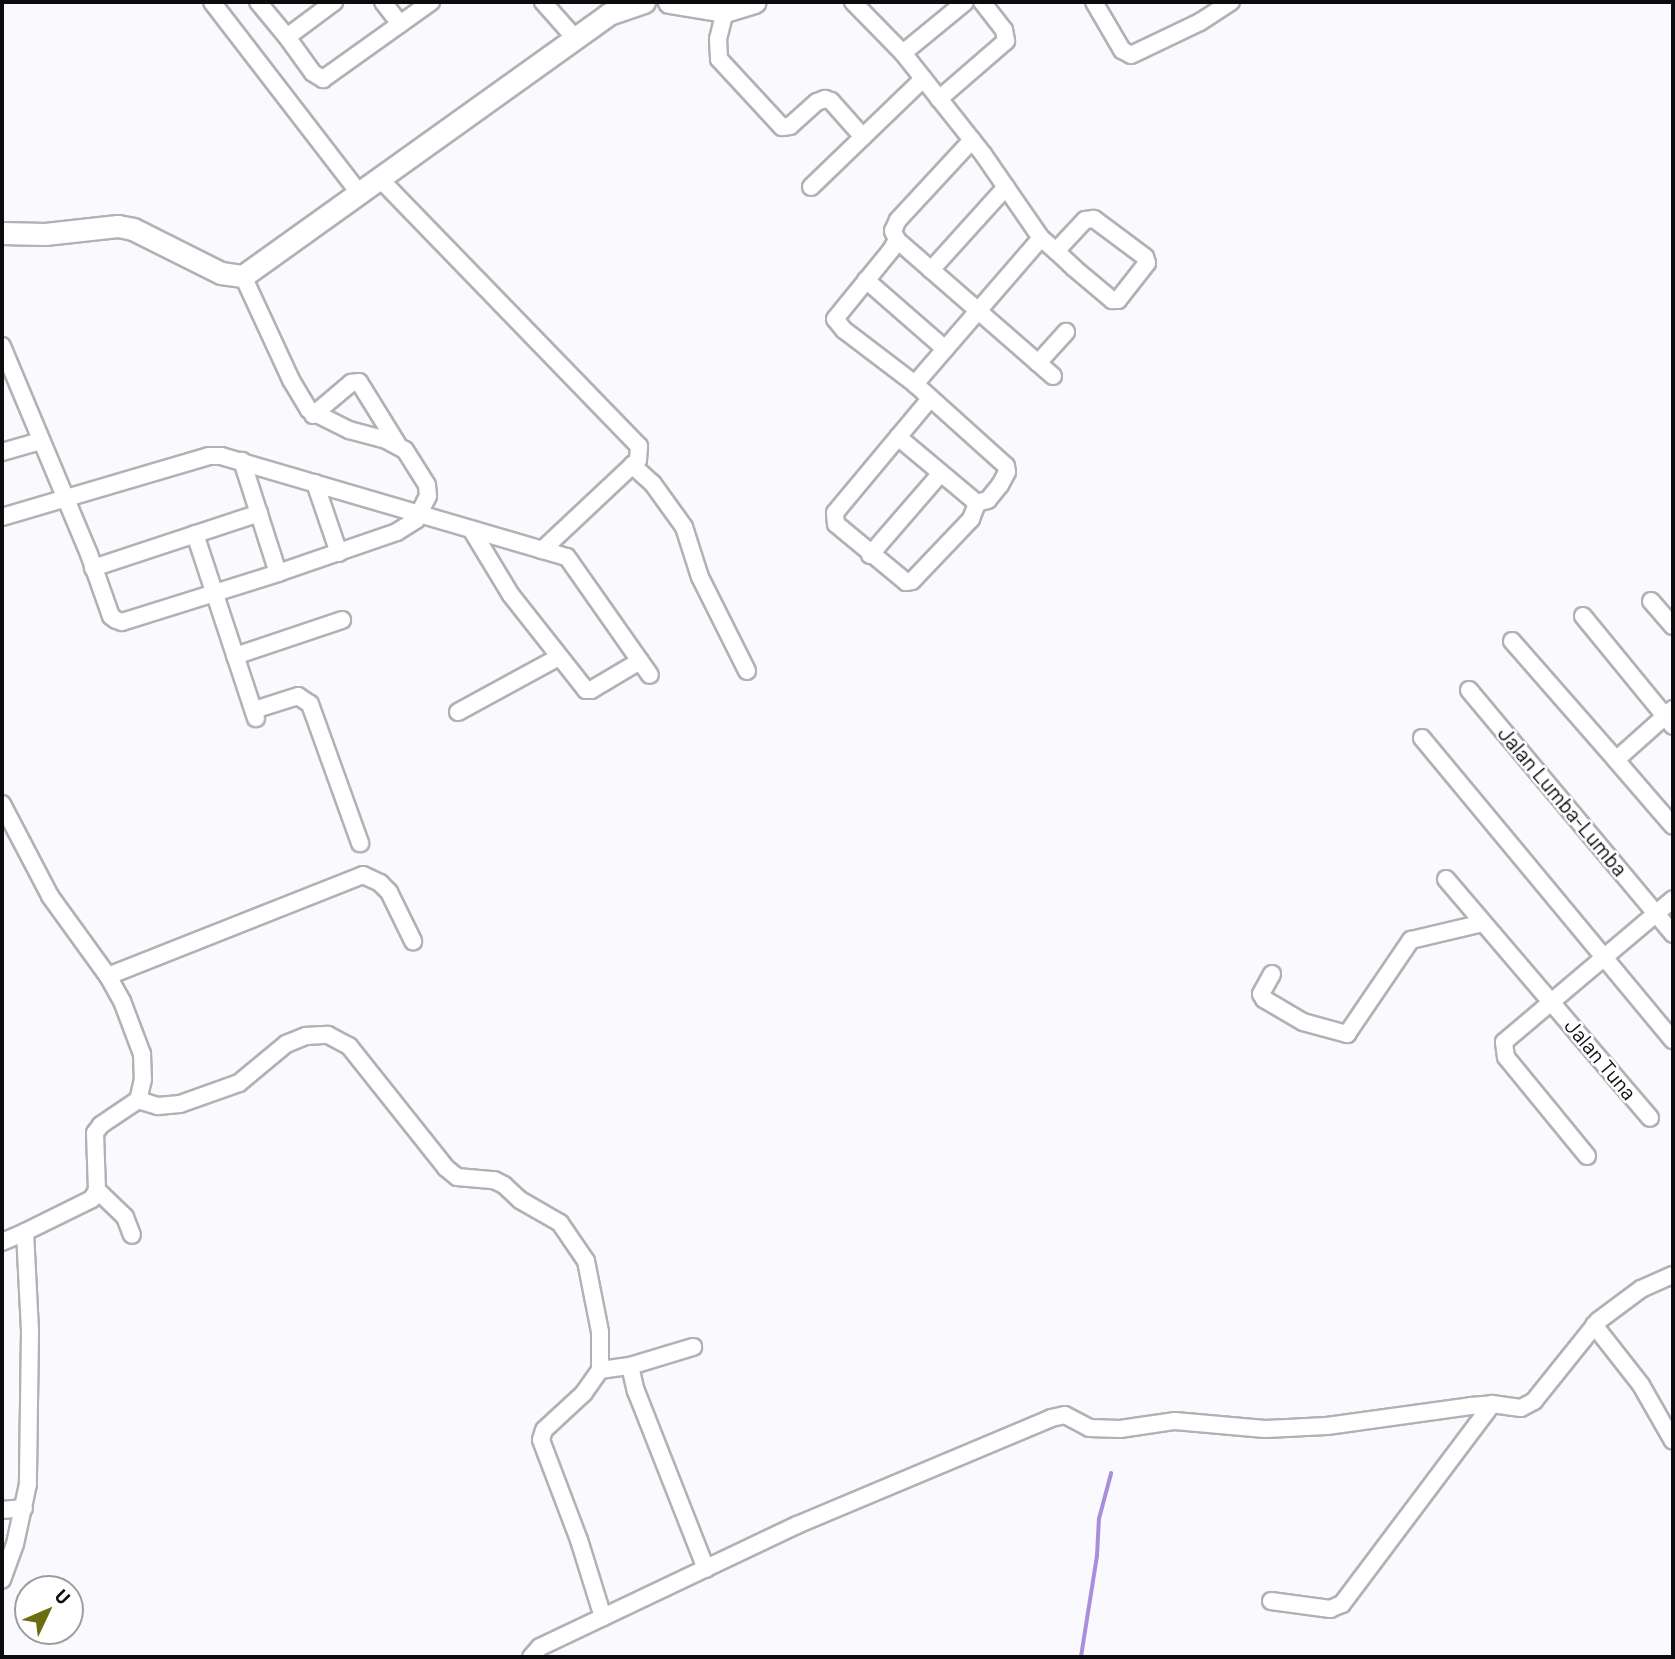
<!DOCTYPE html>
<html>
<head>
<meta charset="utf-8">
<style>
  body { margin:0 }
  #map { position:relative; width:1675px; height:1659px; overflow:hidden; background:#faf9fd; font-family:Barlow,sans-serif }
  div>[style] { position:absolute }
  .stream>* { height:3.5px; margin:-1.75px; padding:0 1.75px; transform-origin:1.75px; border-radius:1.75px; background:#aa8edb }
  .roads { filter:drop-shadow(2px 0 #b2b1b5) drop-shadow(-2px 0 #b2b1b5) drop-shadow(0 2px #b2b1b5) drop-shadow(0 -2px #b2b1b5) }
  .street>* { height:16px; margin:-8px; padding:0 8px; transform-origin:8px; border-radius:8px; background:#fff }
  .secondary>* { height:21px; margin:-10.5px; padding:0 10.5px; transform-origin:10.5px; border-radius:10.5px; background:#fff }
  span { translate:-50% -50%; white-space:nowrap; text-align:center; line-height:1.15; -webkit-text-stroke:5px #fff; paint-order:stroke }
  .street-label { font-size:21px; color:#0c0b0d }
  .frame { position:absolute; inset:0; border:4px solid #0c0b0d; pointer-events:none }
  .north { position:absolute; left:14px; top:1575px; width:70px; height:70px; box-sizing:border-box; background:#fff; border:2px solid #9e9d9e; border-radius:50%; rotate:46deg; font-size:19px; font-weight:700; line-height:28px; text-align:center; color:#0c0b0d }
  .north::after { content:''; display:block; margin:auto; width:24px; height:32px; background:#6c6d10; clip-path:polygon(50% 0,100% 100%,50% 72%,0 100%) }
</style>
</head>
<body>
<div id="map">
  <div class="stream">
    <div style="left:1081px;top:1657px;width:102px;rotate:-81deg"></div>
    <div style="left:1097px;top:1556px;width:37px;rotate:-87deg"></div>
    <div style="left:1099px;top:1519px;width:47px;rotate:-75.1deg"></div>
  </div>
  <div class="roads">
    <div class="street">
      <div style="left:212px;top:2px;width:242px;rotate:52.4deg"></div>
      <div style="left:258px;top:2px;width:45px;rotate:50.4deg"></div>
      <div style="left:287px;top:37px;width:59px;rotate:-36.7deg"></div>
      <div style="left:383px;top:2px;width:28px;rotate:52deg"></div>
      <div style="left:543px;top:2px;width:48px;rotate:48.4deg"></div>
      <div style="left:853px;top:2px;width:71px;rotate:45.6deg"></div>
      <div style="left:903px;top:53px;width:129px;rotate:51.6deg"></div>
      <div style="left:983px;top:154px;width:102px;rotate:55.4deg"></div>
      <div style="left:1041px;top:238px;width:193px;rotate:130.8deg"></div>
      <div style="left:915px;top:384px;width:122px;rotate:42deg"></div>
      <div style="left:1006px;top:466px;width:6px;rotate:81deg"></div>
      <div style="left:1007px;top:472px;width:15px;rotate:118deg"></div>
      <div style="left:1000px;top:485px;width:19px;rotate:129deg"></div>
      <div style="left:988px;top:500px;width:11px;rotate:165deg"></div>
      <div style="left:1094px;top:2px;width:56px;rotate:59.7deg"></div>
      <div style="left:1122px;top:50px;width:10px;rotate:29deg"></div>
      <div style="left:1131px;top:55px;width:76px;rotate:-25.6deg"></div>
      <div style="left:1200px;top:22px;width:37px;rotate:-33deg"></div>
      <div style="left:725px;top:11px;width:29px;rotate:104deg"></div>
      <div style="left:718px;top:39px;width:20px;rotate:87deg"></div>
      <div style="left:719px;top:59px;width:93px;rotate:47.2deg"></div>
      <div style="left:782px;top:127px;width:8px;rotate:-7deg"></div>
      <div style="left:790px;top:126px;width:36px;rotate:-42deg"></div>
      <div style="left:817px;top:102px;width:9px;rotate:-21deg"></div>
      <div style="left:825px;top:99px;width:6px;rotate:18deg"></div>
      <div style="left:831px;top:101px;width:48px;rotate:48.4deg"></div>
      <div style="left:287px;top:37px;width:44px;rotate:54.2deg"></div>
      <div style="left:313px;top:73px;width:12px;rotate:31deg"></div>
      <div style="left:323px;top:79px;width:133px;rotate:-35.5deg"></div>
      <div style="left:903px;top:53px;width:80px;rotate:-39.4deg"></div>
      <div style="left:939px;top:99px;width:89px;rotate:-40.9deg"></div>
      <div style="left:1006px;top:41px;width:11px;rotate:-100deg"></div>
      <div style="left:1004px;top:30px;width:36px;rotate:-128deg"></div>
      <div style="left:381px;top:180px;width:371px;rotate:45.9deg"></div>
      <div style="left:639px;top:446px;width:14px;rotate:94deg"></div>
      <div style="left:638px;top:460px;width:132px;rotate:136.8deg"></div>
      <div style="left:811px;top:187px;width:156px;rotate:-44deg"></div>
      <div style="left:1041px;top:238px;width:20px;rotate:41deg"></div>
      <div style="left:1056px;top:251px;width:25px;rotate:43deg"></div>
      <div style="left:1074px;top:268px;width:50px;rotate:40.1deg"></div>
      <div style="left:1112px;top:300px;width:6px"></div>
      <div style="left:1118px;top:300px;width:47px;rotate:-51.9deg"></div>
      <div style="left:1147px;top:263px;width:6px;rotate:-108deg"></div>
      <div style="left:1145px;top:257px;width:64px;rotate:-143.3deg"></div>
      <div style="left:1094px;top:219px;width:9px;rotate:174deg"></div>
      <div style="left:1085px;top:220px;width:42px;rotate:133.1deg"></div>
      <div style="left:897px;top:240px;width:207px;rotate:41.1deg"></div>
      <div style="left:931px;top:270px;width:112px;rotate:-47.9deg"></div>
      <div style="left:243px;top:276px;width:115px;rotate:65.2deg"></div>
      <div style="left:291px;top:380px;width:35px;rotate:59deg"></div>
      <div style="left:309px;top:410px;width:45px;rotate:26.6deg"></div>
      <div style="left:349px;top:430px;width:38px;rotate:15deg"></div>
      <div style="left:386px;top:440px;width:21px;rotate:28deg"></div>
      <div style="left:405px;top:450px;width:41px;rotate:57.8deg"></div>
      <div style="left:427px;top:485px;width:11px;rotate:85deg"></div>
      <div style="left:428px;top:496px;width:27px;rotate:117deg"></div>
      <div style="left:416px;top:520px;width:22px;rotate:148deg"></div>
      <div style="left:397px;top:532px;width:126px;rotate:161deg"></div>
      <div style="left:866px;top:280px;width:105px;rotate:41.1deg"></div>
      <div style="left:2px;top:346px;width:225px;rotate:67.3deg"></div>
      <div style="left:89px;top:554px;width:66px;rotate:70.5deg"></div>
      <div style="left:111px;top:616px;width:6px;rotate:39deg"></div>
      <div style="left:116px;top:620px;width:6px;rotate:18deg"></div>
      <div style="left:122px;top:622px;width:164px;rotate:-17.4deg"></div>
      <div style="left:278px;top:573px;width:118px;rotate:-107.8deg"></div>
      <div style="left:1038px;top:363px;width:42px;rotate:-47.9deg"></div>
      <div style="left:915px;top:384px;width:89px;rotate:-142.7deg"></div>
      <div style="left:844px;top:330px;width:14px;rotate:-129deg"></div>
      <div style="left:835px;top:319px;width:89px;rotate:-50.9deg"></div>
      <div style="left:891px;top:250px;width:12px;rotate:-59deg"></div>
      <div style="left:897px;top:240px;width:10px;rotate:-114deg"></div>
      <div style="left:893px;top:231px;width:12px;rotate:-66deg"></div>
      <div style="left:898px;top:220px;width:109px;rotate:-47.2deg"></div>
      <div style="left:929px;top:400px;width:147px;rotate:129.8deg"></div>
      <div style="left:835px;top:513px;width:11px;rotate:85deg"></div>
      <div style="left:836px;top:524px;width:91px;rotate:39.6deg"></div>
      <div style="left:906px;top:582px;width:6px;rotate:-9deg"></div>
      <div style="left:912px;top:581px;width:86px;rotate:-46.4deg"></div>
      <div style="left:971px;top:519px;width:17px;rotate:-69deg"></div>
      <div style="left:313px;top:415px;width:50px;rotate:-40.1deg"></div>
      <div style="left:351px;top:383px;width:8px;rotate:-7deg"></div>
      <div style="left:359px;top:382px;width:74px;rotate:58.2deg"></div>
      <div style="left:898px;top:437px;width:103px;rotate:39.9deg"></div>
      <div style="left:2px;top:452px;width:40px;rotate:-16deg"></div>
      <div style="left:632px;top:465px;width:28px;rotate:42deg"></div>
      <div style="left:653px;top:484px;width:53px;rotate:54.2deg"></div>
      <div style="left:684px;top:527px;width:52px;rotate:72.3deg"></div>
      <div style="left:700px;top:577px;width:105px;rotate:63.4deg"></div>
      <div style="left:315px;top:483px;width:74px;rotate:71.1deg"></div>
      <div style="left:2px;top:517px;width:216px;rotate:-16.4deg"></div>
      <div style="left:209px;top:456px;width:12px"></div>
      <div style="left:221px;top:456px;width:360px;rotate:16.3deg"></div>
      <div style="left:567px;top:557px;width:144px;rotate:54.9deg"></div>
      <div style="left:471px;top:529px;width:77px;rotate:58.8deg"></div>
      <div style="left:511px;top:595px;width:121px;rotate:51.7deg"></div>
      <div style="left:586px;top:690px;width:5px"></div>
      <div style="left:591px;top:690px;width:57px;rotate:-30.6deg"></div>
      <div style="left:195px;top:534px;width:194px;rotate:71.7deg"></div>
      <div style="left:870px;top:555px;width:108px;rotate:-49.1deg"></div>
      <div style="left:93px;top:568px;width:175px;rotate:-18.3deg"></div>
      <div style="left:1651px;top:601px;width:33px;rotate:49deg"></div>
      <div style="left:1583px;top:616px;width:142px;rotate:50.7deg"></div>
      <div style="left:1512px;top:641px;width:158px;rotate:48.8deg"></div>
      <div style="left:235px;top:656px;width:113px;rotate:-18.6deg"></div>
      <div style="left:1469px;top:690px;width:318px;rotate:50.1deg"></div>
      <div style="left:1673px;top:709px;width:76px;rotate:138.2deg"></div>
      <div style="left:1616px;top:760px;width:87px;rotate:49.2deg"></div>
      <div style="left:254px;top:710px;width:46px;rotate:-17.7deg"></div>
      <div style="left:298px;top:696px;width:14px;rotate:34deg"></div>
      <div style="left:310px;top:704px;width:148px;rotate:70.2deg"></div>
      <div style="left:458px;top:712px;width:115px;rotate:-28.6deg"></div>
      <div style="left:1422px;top:738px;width:393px;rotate:50.3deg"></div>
      <div style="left:2px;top:804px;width:104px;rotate:62.4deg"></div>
      <div style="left:50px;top:896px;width:99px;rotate:54.1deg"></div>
      <div style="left:108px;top:976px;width:29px;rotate:61deg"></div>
      <div style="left:122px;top:1001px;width:57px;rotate:69.3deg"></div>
      <div style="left:142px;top:1054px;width:25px;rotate:88deg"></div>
      <div style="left:143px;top:1079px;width:22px;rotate:103deg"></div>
      <div style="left:138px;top:1100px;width:45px;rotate:146deg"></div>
      <div style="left:101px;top:1125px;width:10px;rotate:127deg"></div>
      <div style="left:95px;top:1133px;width:57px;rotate:88deg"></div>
      <div style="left:97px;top:1190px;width:10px;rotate:119deg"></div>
      <div style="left:92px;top:1199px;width:75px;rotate:153.8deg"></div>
      <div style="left:25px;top:1232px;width:100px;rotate:87.1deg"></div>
      <div style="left:30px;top:1332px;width:152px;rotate:90.8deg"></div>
      <div style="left:28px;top:1484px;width:61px;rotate:102.2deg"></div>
      <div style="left:15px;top:1544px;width:38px;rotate:110deg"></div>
      <div style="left:1446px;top:879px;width:314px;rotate:49.5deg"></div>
      <div style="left:1272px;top:974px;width:23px;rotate:119deg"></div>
      <div style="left:1261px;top:994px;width:6px;rotate:59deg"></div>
      <div style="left:1264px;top:999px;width:45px;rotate:30.5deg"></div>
      <div style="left:1303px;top:1022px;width:46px;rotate:15.3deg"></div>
      <div style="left:1347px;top:1034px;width:114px;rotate:-55.8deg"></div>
      <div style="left:1411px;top:940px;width:74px;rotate:-13.3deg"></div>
      <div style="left:108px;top:976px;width:274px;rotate:-21.6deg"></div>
      <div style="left:363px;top:875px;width:19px;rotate:25deg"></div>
      <div style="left:380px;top:883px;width:13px;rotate:45deg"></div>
      <div style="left:389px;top:892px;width:55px;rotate:63.9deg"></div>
      <div style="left:138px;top:1100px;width:21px;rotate:17deg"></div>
      <div style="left:158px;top:1106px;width:22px;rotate:-5deg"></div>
      <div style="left:180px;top:1104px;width:63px;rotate:-19.6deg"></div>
      <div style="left:239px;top:1083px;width:61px;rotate:-39.7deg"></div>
      <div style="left:286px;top:1044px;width:22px;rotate:-22deg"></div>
      <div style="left:306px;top:1036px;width:22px;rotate:-3deg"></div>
      <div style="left:328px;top:1035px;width:24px;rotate:28deg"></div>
      <div style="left:349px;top:1046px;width:156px;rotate:51.5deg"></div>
      <div style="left:446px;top:1168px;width:14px;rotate:39deg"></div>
      <div style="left:457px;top:1177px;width:37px;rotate:5deg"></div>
      <div style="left:494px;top:1180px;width:11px;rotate:27deg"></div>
      <div style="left:504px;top:1185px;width:22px;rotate:43deg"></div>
      <div style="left:520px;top:1200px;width:46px;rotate:29.9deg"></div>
      <div style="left:560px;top:1223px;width:46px;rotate:55.6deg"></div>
      <div style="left:586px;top:1261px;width:72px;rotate:78.8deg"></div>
      <div style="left:600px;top:1332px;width:38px;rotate:90deg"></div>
      <div style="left:600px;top:1370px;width:28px;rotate:125deg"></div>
      <div style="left:584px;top:1393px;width:54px;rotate:137.2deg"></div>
      <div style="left:544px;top:1430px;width:10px;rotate:107deg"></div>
      <div style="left:541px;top:1440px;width:107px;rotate:69.2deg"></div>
      <div style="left:579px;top:1540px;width:81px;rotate:72.7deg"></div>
      <div style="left:1587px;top:1156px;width:128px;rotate:-129.3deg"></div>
      <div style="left:1506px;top:1057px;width:15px;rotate:-98deg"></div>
      <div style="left:1504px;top:1042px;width:221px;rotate:-40.2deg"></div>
      <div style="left:97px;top:1190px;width:39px;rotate:44deg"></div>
      <div style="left:125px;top:1217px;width:19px;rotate:69deg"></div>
      <div style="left:2px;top:1242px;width:25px;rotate:-23deg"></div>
      <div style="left:1594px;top:1325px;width:76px;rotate:51.9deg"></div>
      <div style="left:1641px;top:1385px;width:64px;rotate:60.3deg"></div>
      <div style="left:630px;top:1366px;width:66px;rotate:-16.8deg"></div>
      <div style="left:600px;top:1370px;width:30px;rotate:-8deg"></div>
      <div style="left:630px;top:1366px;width:26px;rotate:77deg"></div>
      <div style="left:636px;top:1391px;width:191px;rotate:68.5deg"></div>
      <div style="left:2px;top:1510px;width:22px;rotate:-5deg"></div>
      <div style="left:1271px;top:1601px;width:60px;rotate:7.7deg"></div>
      <div style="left:1330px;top:1609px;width:13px;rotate:-23deg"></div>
      <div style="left:1342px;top:1604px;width:250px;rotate:-53.1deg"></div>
      <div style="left:531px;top:1657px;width:13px;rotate:-48deg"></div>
      <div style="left:540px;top:1647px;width:284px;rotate:-25.4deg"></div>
      <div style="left:797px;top:1525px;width:276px;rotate:-22.8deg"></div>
      <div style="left:1051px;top:1418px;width:14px;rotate:-12deg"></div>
      <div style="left:1065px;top:1415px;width:27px;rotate:28deg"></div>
      <div style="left:1089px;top:1428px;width:31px;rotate:2deg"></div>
      <div style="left:1120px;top:1429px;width:56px;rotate:-8.3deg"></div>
      <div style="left:1175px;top:1421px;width:90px;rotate:5.1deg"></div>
      <div style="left:1265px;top:1429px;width:62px;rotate:-2.8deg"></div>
      <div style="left:1327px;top:1426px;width:145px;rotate:-7.9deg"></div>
      <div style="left:1471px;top:1406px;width:21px;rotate:-5deg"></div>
      <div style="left:1492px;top:1404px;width:29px;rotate:8deg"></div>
      <div style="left:1521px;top:1408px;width:15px;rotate:-28deg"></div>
      <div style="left:1534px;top:1401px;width:102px;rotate:-51.3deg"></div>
      <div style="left:1598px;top:1321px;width:54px;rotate:-36.7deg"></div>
      <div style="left:1641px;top:1289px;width:35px;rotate:-24deg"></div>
    </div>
    <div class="secondary">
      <div style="left:669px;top:2px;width:57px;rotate:9.1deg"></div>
      <div style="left:725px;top:11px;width:31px;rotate:-17deg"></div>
      <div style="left:2px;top:233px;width:43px;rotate:1.3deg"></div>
      <div style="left:45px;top:234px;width:73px;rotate:-6.3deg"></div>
      <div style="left:118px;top:226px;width:15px;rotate:11deg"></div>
      <div style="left:133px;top:229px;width:98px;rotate:26.6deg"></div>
      <div style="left:221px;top:273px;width:22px;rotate:8deg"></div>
      <div style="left:243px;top:276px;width:450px;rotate:-35.6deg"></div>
      <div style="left:609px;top:14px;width:37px;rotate:-19deg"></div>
    </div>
  </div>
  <div class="street-label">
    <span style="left:1563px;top:801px;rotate:50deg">Jalan Lumba-Lumba</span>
    <span style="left:1601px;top:1059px;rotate:50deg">Jalan Tuna</span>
  </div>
  <div class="frame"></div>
  <div class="north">U</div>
</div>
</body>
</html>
